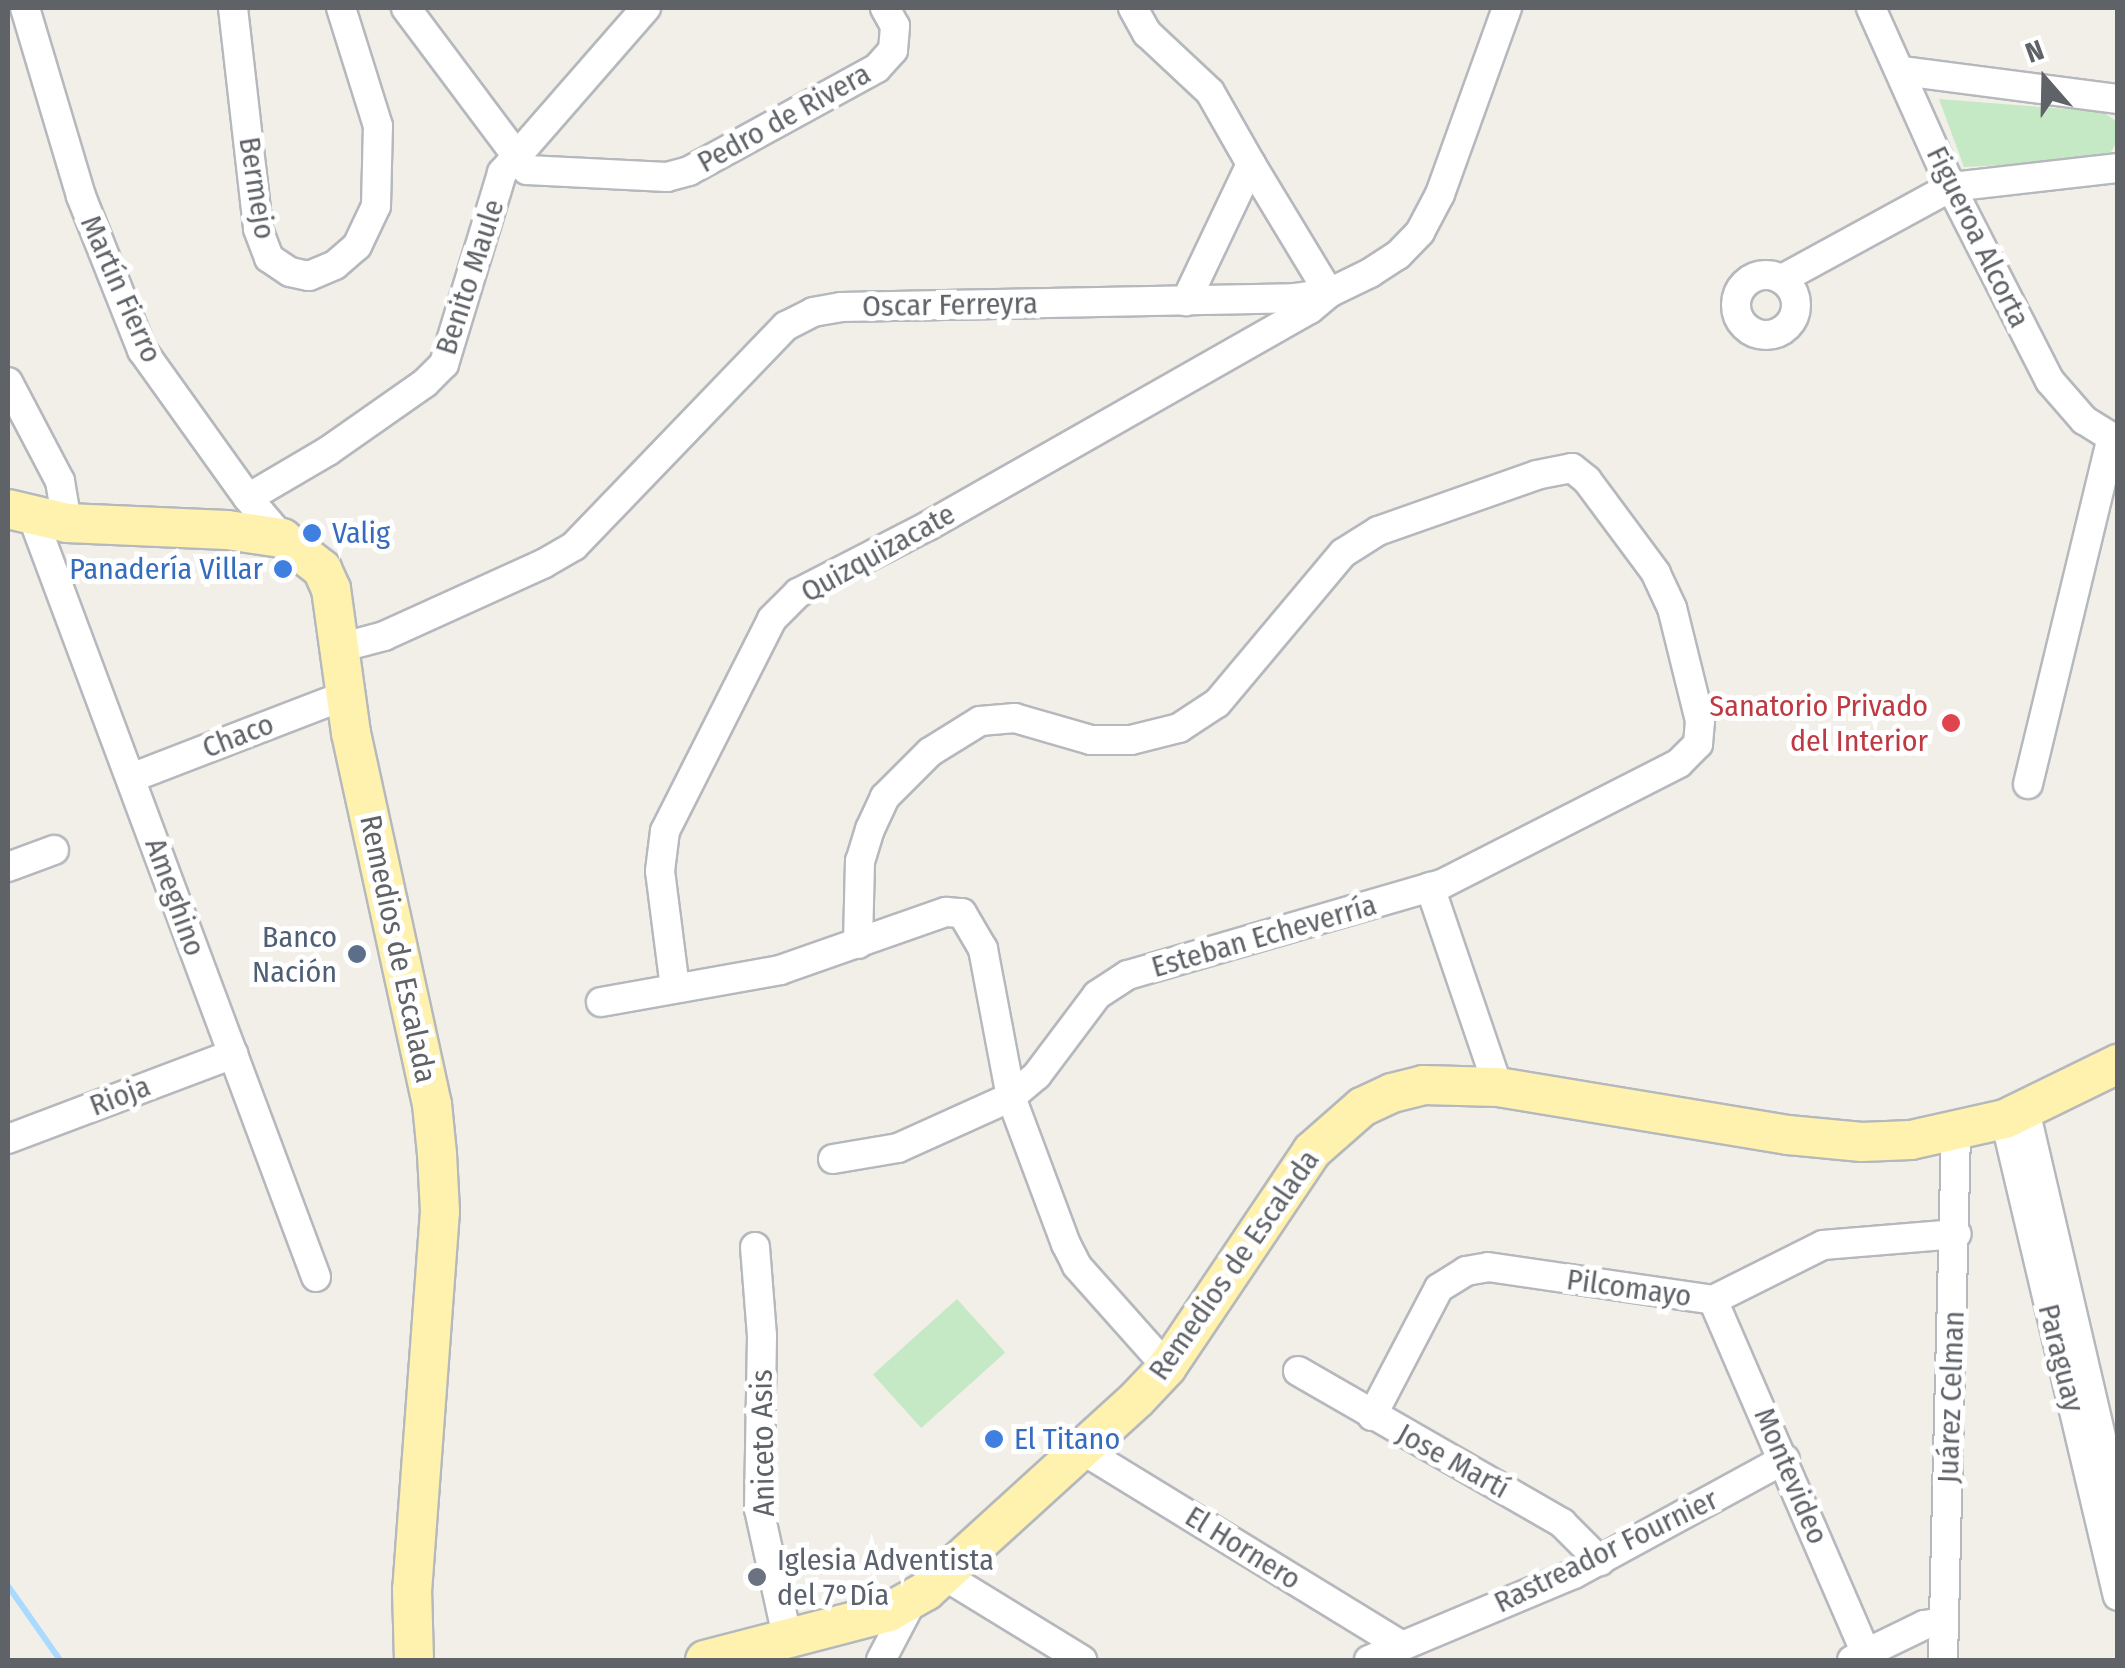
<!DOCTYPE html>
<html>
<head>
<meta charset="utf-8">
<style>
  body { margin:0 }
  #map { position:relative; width:2125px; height:1668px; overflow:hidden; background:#f1efe8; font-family:"Fira Sans Condensed",sans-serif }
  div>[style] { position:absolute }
  .green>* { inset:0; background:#c5e8c5; transform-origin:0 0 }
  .stream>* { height:6px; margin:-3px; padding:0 3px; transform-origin:3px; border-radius:3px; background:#aadaff }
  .roads { filter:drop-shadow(2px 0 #b5b8bc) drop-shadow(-2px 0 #b5b8bc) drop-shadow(0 2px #b5b8bc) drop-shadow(0 -2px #b5b8bc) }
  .minor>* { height:28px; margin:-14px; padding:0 14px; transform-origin:14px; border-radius:14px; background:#fff }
  .minor>.ring { margin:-14px; padding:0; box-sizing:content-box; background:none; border:28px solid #fff; border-radius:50% }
  .major>* { height:38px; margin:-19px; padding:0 19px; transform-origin:19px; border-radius:19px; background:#fff2af }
  .dots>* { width:28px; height:28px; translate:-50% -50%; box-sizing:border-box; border:5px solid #fff; border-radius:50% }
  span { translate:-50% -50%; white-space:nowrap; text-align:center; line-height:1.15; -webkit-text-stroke:10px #fff; paint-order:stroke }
  .street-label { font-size:30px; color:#5f6368 }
  .shop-label { font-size:30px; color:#366cbe }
  .left { translate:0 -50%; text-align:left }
  .right { translate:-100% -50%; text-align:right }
  .health-label { font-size:30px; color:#be3a42 }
  .service-label { font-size:30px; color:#4e5e75 }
  .worship-label { font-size:30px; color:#5b616d }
  .frame { position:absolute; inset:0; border:10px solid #5f6368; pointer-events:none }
  .north { position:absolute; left:1995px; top:30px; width:100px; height:100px; -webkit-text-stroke:8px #fff; paint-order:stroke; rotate:340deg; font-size:28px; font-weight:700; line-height:40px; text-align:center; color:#5f6368 }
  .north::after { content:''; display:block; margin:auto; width:35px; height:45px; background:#5f6368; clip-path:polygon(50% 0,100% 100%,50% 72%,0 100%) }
</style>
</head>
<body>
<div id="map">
  <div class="green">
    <div style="clip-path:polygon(1939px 99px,2103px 112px,2116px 121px,2117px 141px,2111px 152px,2087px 161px,1964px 167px)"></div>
    <div style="left:957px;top:1299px;width:72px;height:113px;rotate:48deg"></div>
  </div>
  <div class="stream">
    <div style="left:8px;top:1586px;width:90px;rotate:54.9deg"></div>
  </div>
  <div class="roads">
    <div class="minor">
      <div style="left:25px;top:8px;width:196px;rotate:73.4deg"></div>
      <div style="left:81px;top:196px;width:166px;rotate:68.4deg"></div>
      <div style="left:142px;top:350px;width:182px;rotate:54.4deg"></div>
      <div style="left:248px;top:498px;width:52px;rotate:49.6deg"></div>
      <div style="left:233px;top:8px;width:222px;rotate:83.5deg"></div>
      <div style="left:258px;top:229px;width:31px;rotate:69deg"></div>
      <div style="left:269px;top:258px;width:25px;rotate:34deg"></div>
      <div style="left:290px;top:272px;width:19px;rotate:12deg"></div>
      <div style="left:309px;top:276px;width:28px;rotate:-23deg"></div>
      <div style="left:335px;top:265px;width:29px;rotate:-41deg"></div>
      <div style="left:357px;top:246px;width:44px;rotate:-64.6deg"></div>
      <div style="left:376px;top:206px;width:80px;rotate:-88.6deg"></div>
      <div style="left:378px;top:126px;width:124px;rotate:-107.4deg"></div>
      <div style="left:406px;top:8px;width:202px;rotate:53.2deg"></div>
      <div style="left:527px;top:170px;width:140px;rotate:2.9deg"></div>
      <div style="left:667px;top:177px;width:23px;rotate:-15deg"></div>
      <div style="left:689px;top:171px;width:214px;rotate:-28.7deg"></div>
      <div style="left:877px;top:68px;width:24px;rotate:-48deg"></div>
      <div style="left:893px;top:50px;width:24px;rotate:-85deg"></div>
      <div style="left:895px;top:26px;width:21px;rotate:-119deg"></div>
      <div style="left:1133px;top:8px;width:29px;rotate:61deg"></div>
      <div style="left:1147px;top:33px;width:86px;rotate:43.1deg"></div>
      <div style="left:1210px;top:92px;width:83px;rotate:60.3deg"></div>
      <div style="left:1251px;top:164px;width:152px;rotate:115.4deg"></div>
      <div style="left:1871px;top:8px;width:196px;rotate:65.9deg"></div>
      <div style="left:1951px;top:187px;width:218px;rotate:63deg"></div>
      <div style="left:2050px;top:381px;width:52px;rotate:48.9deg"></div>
      <div style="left:2084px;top:420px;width:40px;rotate:32deg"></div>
      <div style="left:1902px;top:71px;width:218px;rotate:7.4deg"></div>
      <div class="ring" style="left:1736px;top:275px;width:32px;height:32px"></div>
      <div style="left:1782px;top:279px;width:192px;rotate:-28.6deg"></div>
      <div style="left:1951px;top:187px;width:168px;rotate:-6.5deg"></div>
      <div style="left:8px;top:382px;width:112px;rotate:62.3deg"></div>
      <div style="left:60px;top:481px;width:43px;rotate:80.5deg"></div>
      <div style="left:248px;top:498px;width:93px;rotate:-30.4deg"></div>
      <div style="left:328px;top:451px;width:118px;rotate:-35deg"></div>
      <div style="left:425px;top:383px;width:27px;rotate:-45deg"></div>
      <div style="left:444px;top:364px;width:200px;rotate:-73.1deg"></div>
      <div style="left:502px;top:173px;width:219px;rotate:-48.9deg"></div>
      <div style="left:33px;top:518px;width:810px;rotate:69.55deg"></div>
      <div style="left:339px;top:648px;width:47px;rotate:-14.9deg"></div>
      <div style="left:384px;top:636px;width:175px;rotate:-24.4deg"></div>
      <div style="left:543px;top:564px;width:36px;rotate:-30deg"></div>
      <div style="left:574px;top:546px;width:306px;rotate:-46.1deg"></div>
      <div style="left:786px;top:326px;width:30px;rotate:-27deg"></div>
      <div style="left:813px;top:312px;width:28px;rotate:-10deg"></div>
      <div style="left:841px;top:307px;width:453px;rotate:-1.1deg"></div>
      <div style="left:1294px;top:298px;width:35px;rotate:-8deg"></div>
      <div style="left:1329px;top:293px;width:46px;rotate:-26deg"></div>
      <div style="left:1370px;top:273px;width:33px;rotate:-33deg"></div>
      <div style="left:1398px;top:255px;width:32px;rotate:-46deg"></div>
      <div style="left:1420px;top:232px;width:43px;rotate:-62.2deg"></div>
      <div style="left:1440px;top:194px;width:198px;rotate:-70.2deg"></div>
      <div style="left:131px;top:778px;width:230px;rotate:-21.1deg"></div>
      <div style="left:2028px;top:784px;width:354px;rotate:-76.4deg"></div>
      <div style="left:8px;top:867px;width:49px;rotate:-20.3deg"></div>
      <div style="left:1430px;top:887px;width:211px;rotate:71.2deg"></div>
      <div style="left:675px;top:988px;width:118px;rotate:-97.3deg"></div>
      <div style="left:660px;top:871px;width:40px;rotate:-82.9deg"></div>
      <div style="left:665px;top:831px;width:237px;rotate:-63.2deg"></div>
      <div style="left:772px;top:619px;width:37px;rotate:-45deg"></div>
      <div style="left:798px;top:593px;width:146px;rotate:-27.3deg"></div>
      <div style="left:928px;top:526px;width:439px;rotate:-29.6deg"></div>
      <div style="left:1310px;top:309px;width:25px;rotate:-40deg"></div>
      <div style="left:1329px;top:293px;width:151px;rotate:-121.2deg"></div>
      <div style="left:601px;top:1002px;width:182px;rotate:-10.1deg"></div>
      <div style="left:780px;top:970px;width:176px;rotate:-19.3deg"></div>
      <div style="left:946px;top:912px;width:16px;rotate:4deg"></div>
      <div style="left:962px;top:913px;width:42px;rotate:59.7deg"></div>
      <div style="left:983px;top:949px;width:151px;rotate:79.3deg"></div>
      <div style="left:1011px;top:1097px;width:157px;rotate:69.5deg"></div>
      <div style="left:1066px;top:1244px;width:25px;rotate:63deg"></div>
      <div style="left:1077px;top:1266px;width:135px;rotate:48.3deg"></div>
      <div style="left:2025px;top:1110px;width:412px;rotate:76.9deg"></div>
      <div style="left:2005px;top:1119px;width:490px;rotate:76.7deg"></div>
      <div style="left:8px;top:1139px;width:241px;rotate:-20.7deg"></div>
      <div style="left:833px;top:1159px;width:66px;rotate:-9.6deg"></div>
      <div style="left:898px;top:1148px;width:124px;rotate:-24.3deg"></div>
      <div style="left:1011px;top:1097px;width:34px;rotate:-40deg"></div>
      <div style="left:1037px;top:1075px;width:100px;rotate:-53.1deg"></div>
      <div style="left:1097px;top:995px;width:37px;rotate:-33deg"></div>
      <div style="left:1128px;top:975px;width:327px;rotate:-16.2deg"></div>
      <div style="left:1442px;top:884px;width:266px;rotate:-27deg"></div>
      <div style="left:1679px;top:763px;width:27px;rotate:-45deg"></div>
      <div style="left:1698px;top:744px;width:23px;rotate:-85deg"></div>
      <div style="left:1700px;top:721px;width:116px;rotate:-103.9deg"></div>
      <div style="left:1672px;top:608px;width:38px;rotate:-115deg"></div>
      <div style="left:1656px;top:573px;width:116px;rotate:-126.6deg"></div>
      <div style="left:1587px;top:480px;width:19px;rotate:-141deg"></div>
      <div style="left:1572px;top:468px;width:36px;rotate:169deg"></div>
      <div style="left:1537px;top:475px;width:169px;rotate:160.6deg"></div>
      <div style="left:1378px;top:531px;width:41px;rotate:147.8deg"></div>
      <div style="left:1343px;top:553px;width:196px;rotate:130deg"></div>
      <div style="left:1217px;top:703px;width:45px;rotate:146.7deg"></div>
      <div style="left:1179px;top:728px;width:49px;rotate:166deg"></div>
      <div style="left:1131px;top:740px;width:40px;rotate:180deg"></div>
      <div style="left:1091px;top:740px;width:79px;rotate:-163.9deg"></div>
      <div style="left:1015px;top:718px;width:35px;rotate:175deg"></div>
      <div style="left:980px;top:721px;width:59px;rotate:148.2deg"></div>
      <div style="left:930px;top:752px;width:64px;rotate:135deg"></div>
      <div style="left:885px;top:797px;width:35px;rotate:115deg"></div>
      <div style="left:870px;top:829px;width:34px;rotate:107deg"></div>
      <div style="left:860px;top:861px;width:83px;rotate:91.4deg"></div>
      <div style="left:755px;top:1247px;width:89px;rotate:85.5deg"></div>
      <div style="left:762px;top:1336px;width:173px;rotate:91deg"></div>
      <div style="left:759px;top:1509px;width:130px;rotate:77.6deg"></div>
      <div style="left:1713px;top:1300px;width:385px;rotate:66.6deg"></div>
      <div style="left:1298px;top:1371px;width:305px;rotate:29.9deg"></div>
      <div style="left:1562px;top:1523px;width:54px;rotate:45deg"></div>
      <div style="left:1372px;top:1416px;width:144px;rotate:-62.4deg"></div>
      <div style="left:1439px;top:1288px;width:32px;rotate:-32deg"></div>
      <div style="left:1466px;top:1271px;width:22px;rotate:-10deg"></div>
      <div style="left:1488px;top:1267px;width:227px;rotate:8.3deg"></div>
      <div style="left:1713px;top:1300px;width:123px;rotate:-26.6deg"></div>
      <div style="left:1823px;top:1245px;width:134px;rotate:-4.7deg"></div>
      <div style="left:1084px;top:1451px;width:373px;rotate:31.5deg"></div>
      <div style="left:945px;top:1576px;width:161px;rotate:31.5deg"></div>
      <div style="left:881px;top:1660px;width:67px;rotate:-62.3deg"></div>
      <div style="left:1369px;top:1660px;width:222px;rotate:-22.8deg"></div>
      <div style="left:1574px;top:1574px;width:240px;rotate:-28.6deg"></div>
      <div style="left:1852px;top:1660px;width:80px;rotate:-25.9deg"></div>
      <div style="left:1924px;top:1625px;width:20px;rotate:-9deg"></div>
      <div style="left:1943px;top:1660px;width:527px;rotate:-88.59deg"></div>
    </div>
    <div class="major">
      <div style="left:8px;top:509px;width:61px;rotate:13.3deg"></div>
      <div style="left:67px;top:523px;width:160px;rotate:2.5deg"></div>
      <div style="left:227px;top:530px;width:56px;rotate:8.3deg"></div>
      <div style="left:282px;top:538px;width:51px;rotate:37.8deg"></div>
      <div style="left:322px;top:569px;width:22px;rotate:66deg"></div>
      <div style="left:331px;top:589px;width:145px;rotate:82.1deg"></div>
      <div style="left:351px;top:733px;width:380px;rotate:77.7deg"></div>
      <div style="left:432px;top:1104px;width:50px;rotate:84.3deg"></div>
      <div style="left:437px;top:1154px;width:57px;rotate:87deg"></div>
      <div style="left:440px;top:1211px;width:379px;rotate:94.2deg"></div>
      <div style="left:412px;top:1589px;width:71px;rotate:88.4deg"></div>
      <div style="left:705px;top:1660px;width:190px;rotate:-14.6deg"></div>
      <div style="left:889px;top:1612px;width:43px;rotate:-29.6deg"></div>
      <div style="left:926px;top:1591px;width:285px;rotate:-42.3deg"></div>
      <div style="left:1137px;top:1399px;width:44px;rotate:-46.8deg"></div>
      <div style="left:1167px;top:1367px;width:260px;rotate:-56.1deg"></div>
      <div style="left:1312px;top:1151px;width:67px;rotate:-41.3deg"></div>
      <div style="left:1362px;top:1107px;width:33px;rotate:-25deg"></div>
      <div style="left:1392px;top:1093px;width:32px;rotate:-14deg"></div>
      <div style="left:1423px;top:1085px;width:75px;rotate:1.5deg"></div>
      <div style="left:1498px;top:1087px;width:294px;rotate:9.4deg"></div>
      <div style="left:1788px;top:1135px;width:74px;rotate:5.4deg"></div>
      <div style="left:1862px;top:1142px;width:49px;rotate:-2.3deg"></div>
      <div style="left:1911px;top:1140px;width:96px;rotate:-12.6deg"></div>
      <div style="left:2005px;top:1119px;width:126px;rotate:-26deg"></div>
    </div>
  </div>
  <div class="dots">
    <div style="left:312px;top:533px;background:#3f7fe0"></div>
    <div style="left:283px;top:569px;background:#3f7fe0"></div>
    <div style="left:1951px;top:723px;background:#e0444e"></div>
    <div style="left:357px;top:954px;background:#5c6f8a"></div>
    <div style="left:994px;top:1439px;background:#3f7fe0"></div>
    <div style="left:757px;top:1577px;background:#6b7280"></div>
  </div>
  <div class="street-label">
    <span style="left:784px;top:118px;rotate:-29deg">Pedro de Rivera</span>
    <span style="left:257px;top:188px;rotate:81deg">Bermejo</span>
    <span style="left:1978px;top:237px;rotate:64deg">Figueroa Alcorta</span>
    <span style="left:470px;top:277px;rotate:-72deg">Benito Maule</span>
    <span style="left:121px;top:289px;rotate:66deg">Martín Fierro</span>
    <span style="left:950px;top:305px;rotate:-1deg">Oscar Ferreyra</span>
    <span style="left:878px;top:553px;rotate:-29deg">Quizquizacate</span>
    <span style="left:238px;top:736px;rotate:-21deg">Chaco</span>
    <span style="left:175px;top:897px;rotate:70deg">Ameghino</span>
    <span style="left:1264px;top:936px;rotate:-16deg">Esteban Echeverría</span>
    <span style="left:398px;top:949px;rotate:78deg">Remedios de Escalada</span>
    <span style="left:120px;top:1096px;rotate:-21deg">Rioja</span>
    <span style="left:1234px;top:1265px;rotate:-55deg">Remedios de Escalada</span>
    <span style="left:1629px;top:1288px;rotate:8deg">Pilcomayo</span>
    <span style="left:2061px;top:1358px;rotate:76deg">Paraguay</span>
    <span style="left:1951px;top:1397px;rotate:-88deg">Juárez Celman</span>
    <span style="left:763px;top:1443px;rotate:-91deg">Aniceto Asis</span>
    <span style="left:1453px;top:1461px;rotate:29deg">Jose Martí</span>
    <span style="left:1791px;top:1476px;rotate:67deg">Montevideo</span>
    <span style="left:1243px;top:1548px;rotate:32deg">El Hornero</span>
    <span style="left:1606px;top:1551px;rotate:-26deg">Rastreador Fournier</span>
  </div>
  <div class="shop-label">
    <span class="left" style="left:332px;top:533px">Valig</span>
    <span class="right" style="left:263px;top:569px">Panadería Villar</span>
    <span class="left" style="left:1014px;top:1439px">El Titano</span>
  </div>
  <div class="health-label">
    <span class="right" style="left:1928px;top:723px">Sanatorio Privado<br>del Interior</span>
  </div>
  <div class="service-label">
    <span class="right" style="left:337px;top:954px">Banco<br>Nación</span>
  </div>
  <div class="worship-label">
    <span class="left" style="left:777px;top:1577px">Iglesia Adventista<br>del 7°Día</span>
  </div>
  <div class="frame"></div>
  <div class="north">N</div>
</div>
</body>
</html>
